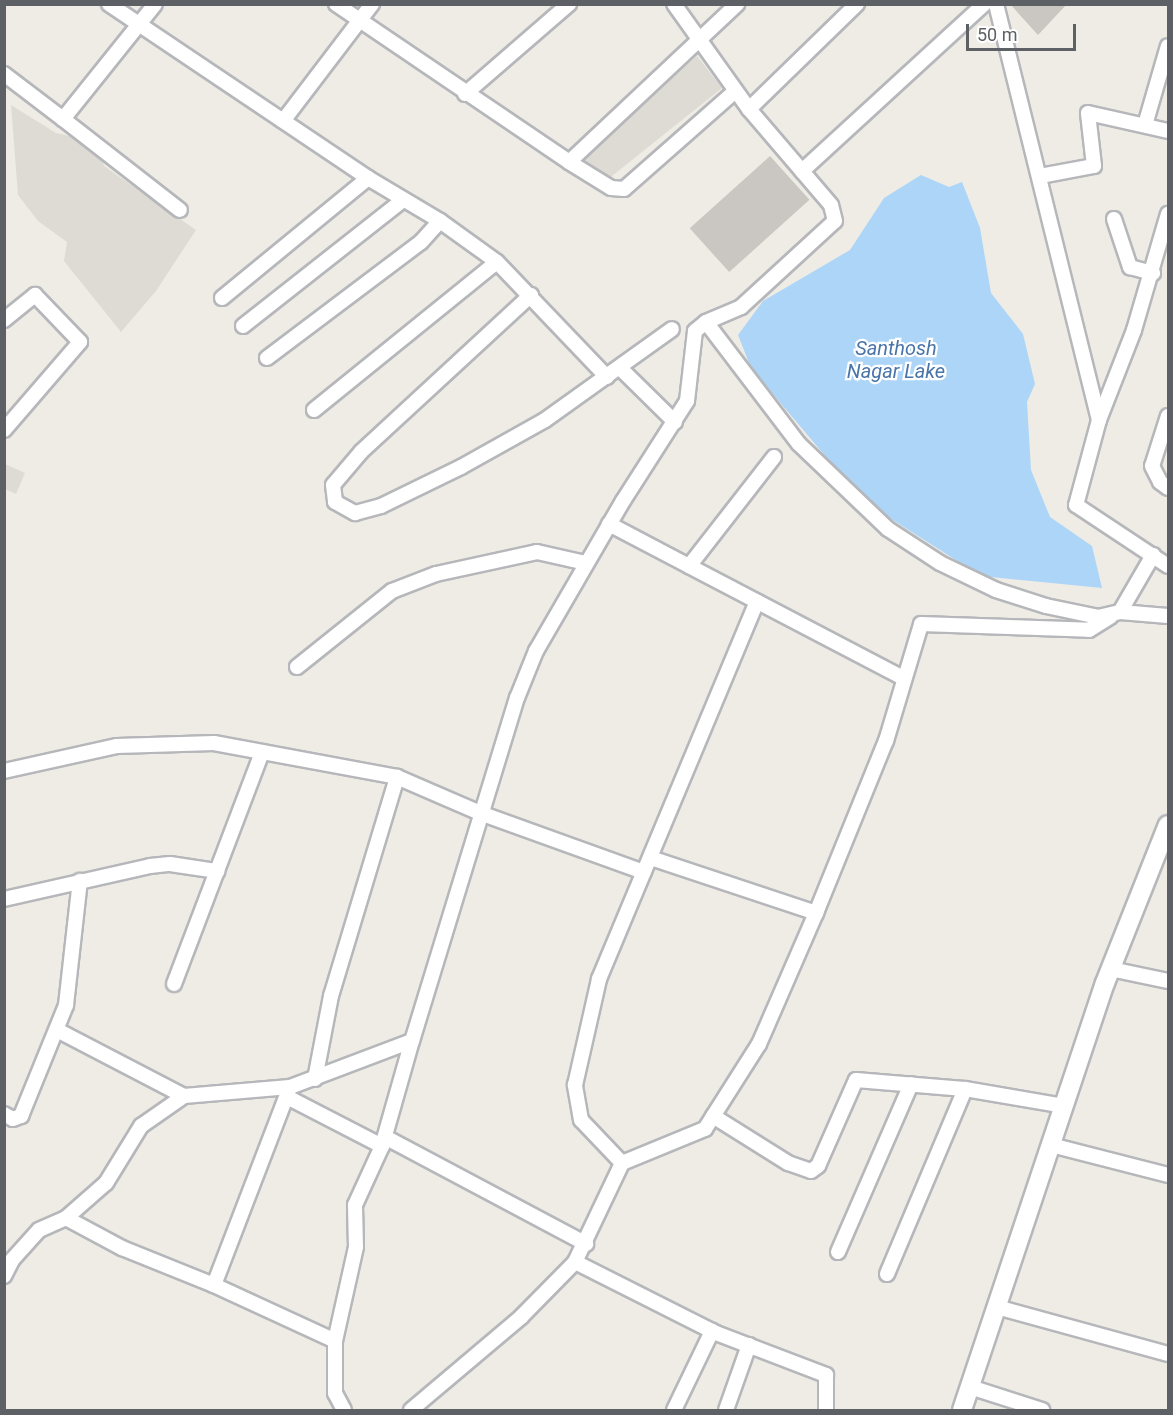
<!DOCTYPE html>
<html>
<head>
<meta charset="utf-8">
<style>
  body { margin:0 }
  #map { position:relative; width:1173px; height:1415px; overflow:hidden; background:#eeece5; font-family:Roboto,sans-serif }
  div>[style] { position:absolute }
  .education>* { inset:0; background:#dedbd4 }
  .water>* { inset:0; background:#acd5f8 }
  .building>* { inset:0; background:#cac7c2; transform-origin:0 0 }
  .roads { filter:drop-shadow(2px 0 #b6b7bb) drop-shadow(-2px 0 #b6b7bb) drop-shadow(0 2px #b6b7bb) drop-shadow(0 -2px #b6b7bb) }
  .minor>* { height:14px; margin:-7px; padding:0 7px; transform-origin:7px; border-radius:7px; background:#fff }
  .tertiary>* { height:18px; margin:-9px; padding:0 9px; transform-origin:9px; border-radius:9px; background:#fff }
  span { translate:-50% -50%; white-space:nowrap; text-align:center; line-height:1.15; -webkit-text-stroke:4.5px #fff; paint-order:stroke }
  .water-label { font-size:20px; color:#4a75a8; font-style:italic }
  .frame { position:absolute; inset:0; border:6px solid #5d6064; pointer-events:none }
  .scale { position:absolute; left:966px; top:24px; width:110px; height:27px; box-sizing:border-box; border:3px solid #5d6064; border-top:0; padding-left:8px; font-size:18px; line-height:21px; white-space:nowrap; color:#5d6064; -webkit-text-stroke:4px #fff; paint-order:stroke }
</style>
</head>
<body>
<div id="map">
  <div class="education">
    <div style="clip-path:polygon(697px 56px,722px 88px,607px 180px,575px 161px)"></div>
    <div style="clip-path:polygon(11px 105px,56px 133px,96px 142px,104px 166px,196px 230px,156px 291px,121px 332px,64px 261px,67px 242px,38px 221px,18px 195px)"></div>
    <div style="clip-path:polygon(5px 464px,25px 473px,16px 494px,5px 489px)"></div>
  </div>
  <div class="water">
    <div style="clip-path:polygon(921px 175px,949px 187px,962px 182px,980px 228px,991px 293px,1023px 334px,1035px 384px,1027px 402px,1031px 470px,1050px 517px,1092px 546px,1102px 588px,981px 576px,877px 510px,853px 489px,751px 368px,738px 335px,763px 301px,850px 250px,884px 198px)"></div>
  </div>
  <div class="building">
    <div style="clip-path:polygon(1010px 4px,1067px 4px,1038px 35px)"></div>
    <div style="left:770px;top:156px;width:59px;height:108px;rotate:48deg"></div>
  </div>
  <div class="roads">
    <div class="minor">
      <div style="left:109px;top:4px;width:312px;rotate:33.9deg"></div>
      <div style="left:368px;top:178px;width:84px;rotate:30.8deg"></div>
      <div style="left:440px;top:221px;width:70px;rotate:35.7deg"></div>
      <div style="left:497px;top:262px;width:159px;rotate:46.3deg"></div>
      <div style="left:336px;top:4px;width:282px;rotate:34.1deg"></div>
      <div style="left:569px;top:162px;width:231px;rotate:-43.2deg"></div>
      <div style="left:674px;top:4px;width:129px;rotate:54.5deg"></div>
      <div style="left:749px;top:109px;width:151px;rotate:-44.2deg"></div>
      <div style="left:996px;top:4px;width:429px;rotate:76.1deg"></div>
      <div style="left:1099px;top:420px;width:88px;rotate:105.1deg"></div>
      <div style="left:1076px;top:505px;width:110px;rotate:33.5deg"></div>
      <div style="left:4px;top:74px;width:74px;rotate:37.3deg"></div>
      <div style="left:63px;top:119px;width:147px;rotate:-51.3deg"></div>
      <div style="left:465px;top:94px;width:138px;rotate:-40.9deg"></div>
      <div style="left:63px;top:119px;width:148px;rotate:37.9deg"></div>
      <div style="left:283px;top:121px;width:147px;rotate:-52.7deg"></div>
      <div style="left:1145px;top:125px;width:82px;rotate:-73.8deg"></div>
      <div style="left:569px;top:162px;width:49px;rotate:31.8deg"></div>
      <div style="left:611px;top:188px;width:13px;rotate:4deg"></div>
      <div style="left:624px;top:189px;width:148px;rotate:-41.4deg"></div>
      <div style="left:802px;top:171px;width:247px;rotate:-42.5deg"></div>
      <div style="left:1040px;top:176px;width:55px;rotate:-10.5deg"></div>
      <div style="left:1094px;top:166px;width:53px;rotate:-96.5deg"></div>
      <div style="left:1088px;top:113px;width:82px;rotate:12.7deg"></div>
      <div style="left:1114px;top:219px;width:51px;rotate:71.6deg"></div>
      <div style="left:1130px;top:267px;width:24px;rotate:15deg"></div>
      <div style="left:531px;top:295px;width:231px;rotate:137.3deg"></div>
      <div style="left:361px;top:452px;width:43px;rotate:130.3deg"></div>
      <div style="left:333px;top:485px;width:17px;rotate:83deg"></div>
      <div style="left:335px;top:502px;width:23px;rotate:29deg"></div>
      <div style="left:355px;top:513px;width:27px;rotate:-15deg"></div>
      <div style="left:381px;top:506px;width:89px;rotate:-26deg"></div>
      <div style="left:461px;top:467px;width:96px;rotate:-29.2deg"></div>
      <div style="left:545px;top:420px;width:156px;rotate:-35.6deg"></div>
      <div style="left:222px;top:298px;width:189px;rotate:-39.4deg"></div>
      <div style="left:4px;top:320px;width:40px;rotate:-39deg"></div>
      <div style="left:35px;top:295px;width:65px;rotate:46.2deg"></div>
      <div style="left:80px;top:342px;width:116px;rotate:130.8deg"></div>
      <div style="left:706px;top:322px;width:153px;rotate:52.7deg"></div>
      <div style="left:799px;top:444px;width:123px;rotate:43.7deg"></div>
      <div style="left:888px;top:529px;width:62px;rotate:33.2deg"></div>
      <div style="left:940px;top:563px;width:62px;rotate:25.7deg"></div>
      <div style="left:996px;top:590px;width:52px;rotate:17.7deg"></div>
      <div style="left:1046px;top:606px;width:53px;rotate:11.9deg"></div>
      <div style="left:1098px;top:617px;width:23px;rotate:-13deg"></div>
      <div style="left:1120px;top:612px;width:48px;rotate:4.8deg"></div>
      <div style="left:243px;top:326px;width:204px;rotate:-38.2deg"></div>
      <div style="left:267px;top:358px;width:193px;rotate:-37deg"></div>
      <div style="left:421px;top:242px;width:28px;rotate:-48deg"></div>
      <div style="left:620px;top:368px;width:77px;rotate:44.5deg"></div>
      <div style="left:314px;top:410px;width:235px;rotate:-39deg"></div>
      <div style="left:1168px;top:416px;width:52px;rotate:107.7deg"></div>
      <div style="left:1152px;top:466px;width:18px;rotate:63deg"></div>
      <div style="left:1160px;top:482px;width:10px;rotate:37deg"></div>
      <div style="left:1099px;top:420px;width:97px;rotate:-68.7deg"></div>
      <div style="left:1134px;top:330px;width:121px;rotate:-73.7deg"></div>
      <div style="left:774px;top:457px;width:138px;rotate:127.9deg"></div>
      <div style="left:689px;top:566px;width:242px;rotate:27.6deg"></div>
      <div style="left:609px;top:524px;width:90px;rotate:27.7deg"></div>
      <div style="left:1120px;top:612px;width:66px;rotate:-59.9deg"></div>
      <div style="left:297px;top:667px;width:122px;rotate:-38.7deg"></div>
      <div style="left:392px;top:591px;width:47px;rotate:-21.1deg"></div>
      <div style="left:436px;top:574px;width:103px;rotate:-12.3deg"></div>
      <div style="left:537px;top:552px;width:50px;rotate:12.7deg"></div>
      <div style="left:4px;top:771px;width:116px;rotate:-12.5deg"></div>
      <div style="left:117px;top:746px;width:97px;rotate:-1.8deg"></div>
      <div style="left:214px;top:743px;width:186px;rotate:10.5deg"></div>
      <div style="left:397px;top:777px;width:90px;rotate:23.4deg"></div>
      <div style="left:480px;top:813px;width:174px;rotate:19.8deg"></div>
      <div style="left:651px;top:858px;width:174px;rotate:18.4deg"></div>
      <div style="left:4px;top:899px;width:150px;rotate:-12.7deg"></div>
      <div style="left:150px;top:866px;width:20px;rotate:-6deg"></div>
      <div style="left:170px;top:864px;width:48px;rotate:8.5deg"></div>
      <div style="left:1111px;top:969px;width:58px;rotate:11.9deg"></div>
      <div style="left:174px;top:984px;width:248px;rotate:-69.2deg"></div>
      <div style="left:57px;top:1030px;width:143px;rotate:27.5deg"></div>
      <div style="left:315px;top:1079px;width:85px;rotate:-79.1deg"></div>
      <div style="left:331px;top:996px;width:229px;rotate:-73.2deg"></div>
      <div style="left:287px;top:1097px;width:107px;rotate:27.3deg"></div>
      <div style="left:4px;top:1114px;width:10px;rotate:29deg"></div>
      <div style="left:13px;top:1119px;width:9px;rotate:-21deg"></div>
      <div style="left:21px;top:1116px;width:120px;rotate:-67.9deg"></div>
      <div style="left:66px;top:1005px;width:125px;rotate:-83.6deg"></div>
      <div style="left:713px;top:1116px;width:89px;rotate:32.1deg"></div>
      <div style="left:788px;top:1163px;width:24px;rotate:19deg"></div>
      <div style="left:811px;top:1171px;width:9px;rotate:-36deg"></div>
      <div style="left:818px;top:1166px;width:94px;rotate:-66.2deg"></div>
      <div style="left:856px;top:1080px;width:109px;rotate:4.7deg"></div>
      <div style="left:965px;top:1089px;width:100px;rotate:9.7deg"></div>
      <div style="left:385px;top:1137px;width:228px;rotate:28deg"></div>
      <div style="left:1051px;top:1145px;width:121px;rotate:14.4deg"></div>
      <div style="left:622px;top:1163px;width:59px;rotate:-133.6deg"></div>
      <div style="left:581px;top:1120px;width:36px;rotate:-100deg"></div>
      <div style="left:575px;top:1085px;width:109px;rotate:-77.2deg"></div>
      <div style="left:599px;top:979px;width:409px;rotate:-67.3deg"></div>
      <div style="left:66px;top:1218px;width:64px;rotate:28.2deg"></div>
      <div style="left:122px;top:1248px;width:99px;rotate:21.9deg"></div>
      <div style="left:214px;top:1285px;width:133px;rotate:24.8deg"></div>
      <div style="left:838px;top:1252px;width:183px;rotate:-66.5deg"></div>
      <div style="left:575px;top:1262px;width:158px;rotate:26.7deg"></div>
      <div style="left:716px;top:1333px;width:118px;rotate:20.9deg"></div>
      <div style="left:826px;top:1375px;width:35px;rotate:90deg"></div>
      <div style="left:887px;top:1274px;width:201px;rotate:-67.1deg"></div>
      <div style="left:4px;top:1276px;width:18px;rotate:-63deg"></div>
      <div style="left:12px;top:1260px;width:40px;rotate:-48deg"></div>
      <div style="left:39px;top:1230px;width:30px;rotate:-24deg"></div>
      <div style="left:66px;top:1218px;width:53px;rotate:-41.2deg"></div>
      <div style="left:106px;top:1183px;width:67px;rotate:-58.4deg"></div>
      <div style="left:141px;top:1126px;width:52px;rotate:-34.9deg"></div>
      <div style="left:184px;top:1096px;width:106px;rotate:-4.9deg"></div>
      <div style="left:290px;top:1087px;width:130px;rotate:-20.7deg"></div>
      <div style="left:412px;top:1041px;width:359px;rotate:-73deg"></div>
      <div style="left:517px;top:698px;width:51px;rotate:-68deg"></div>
      <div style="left:536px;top:651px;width:173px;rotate:-59.9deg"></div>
      <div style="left:623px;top:501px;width:119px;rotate:-57.4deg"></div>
      <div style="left:687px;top:401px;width:70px;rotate:-83.5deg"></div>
      <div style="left:695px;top:331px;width:14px;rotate:-39deg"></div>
      <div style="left:706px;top:322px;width:38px;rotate:-23deg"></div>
      <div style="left:741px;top:307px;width:127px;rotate:-42.5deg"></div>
      <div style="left:835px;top:221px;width:16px;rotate:-104deg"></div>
      <div style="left:831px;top:205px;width:126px;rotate:-130.5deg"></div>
      <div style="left:214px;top:1285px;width:212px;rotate:-69deg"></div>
      <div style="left:997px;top:1307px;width:177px;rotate:15.4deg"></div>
      <div style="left:970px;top:1387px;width:76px;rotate:17.7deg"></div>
      <div style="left:344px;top:1410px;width:19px;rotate:-118deg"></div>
      <div style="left:335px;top:1393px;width:52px;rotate:-90deg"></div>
      <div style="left:335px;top:1341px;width:96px;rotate:-77.4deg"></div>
      <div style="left:356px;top:1247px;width:42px;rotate:-91.4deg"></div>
      <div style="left:355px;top:1205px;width:65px;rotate:-65.4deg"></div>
      <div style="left:382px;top:1146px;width:109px;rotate:-74.1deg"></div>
      <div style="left:411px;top:1410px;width:144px;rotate:-40.2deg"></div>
      <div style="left:521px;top:1317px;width:77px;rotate:-45.5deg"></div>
      <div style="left:575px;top:1262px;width:110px;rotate:-64.6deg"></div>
      <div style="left:622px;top:1163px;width:90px;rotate:-22.3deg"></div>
      <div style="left:705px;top:1129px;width:101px;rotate:-57.6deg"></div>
      <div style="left:759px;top:1044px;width:143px;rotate:-66.5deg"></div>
      <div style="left:816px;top:913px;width:186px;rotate:-67.9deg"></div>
      <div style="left:886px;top:741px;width:122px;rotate:-73.3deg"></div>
      <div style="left:921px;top:624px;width:168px;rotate:2deg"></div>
      <div style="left:1089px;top:630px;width:26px;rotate:-32deg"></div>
      <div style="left:674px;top:1410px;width:88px;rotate:-64.3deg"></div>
      <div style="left:726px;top:1410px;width:69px;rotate:-70.5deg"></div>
    </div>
    <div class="tertiary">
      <div style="left:962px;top:1410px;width:450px;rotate:-71.5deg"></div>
      <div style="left:1105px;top:983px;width:170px;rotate:-68.3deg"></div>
    </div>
  </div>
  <div class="water-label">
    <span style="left:896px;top:360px">Santhosh<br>Nagar Lake</span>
  </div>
  <div class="frame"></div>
  <div class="scale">50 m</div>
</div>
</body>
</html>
